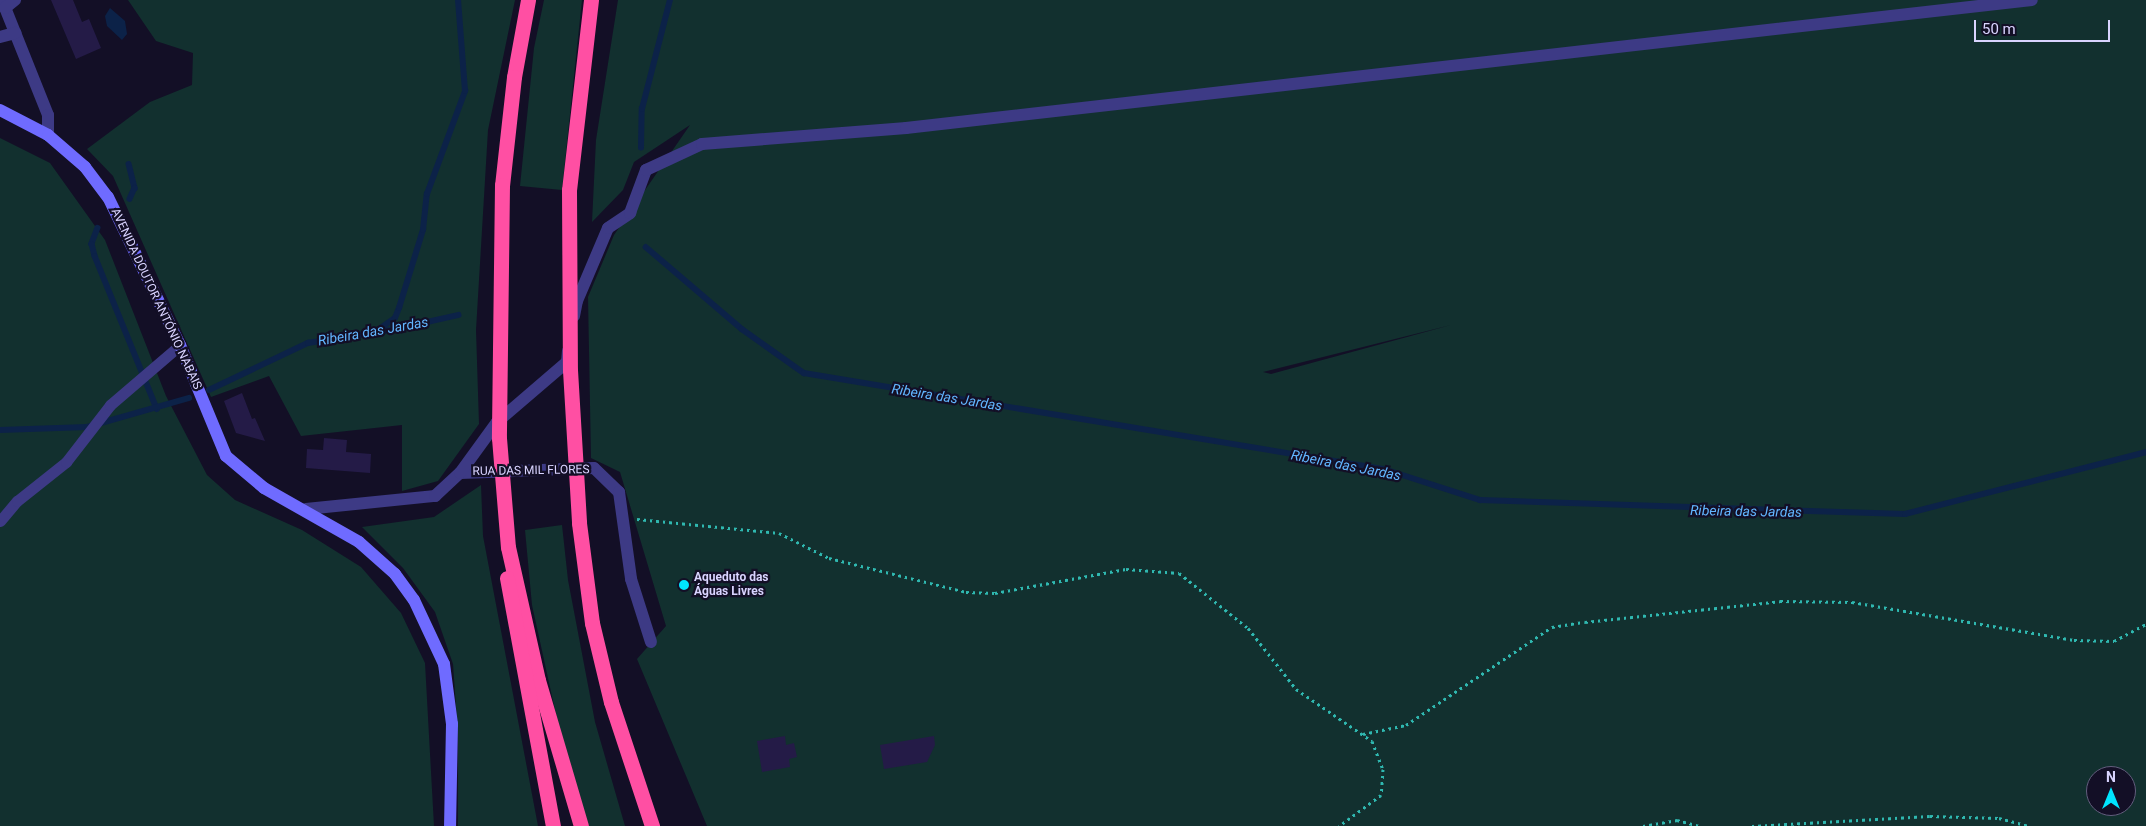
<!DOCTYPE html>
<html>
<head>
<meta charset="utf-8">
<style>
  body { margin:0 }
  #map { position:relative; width:2146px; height:826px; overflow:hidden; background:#130f26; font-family:Roboto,sans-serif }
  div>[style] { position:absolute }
  .green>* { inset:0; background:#12302f }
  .water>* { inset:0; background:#0c2248 }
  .stream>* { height:5.5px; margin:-2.75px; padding:0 2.75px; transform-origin:2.75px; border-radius:2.75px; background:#0c2248 }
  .building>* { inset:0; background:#241b47 }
  .path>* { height:3px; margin-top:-1.5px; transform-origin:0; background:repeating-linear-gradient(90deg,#2fb8b0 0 2.5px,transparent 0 6.5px) }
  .service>* { height:11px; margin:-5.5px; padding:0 5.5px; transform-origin:5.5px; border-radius:5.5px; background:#3d3a85 }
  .minor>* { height:12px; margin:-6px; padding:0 6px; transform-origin:6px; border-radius:6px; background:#3d3a85 }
  .secondary>* { height:12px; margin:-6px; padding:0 6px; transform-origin:6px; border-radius:6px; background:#6f6bff }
  .motorway>* { height:15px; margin:-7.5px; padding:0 7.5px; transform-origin:7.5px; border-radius:7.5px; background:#ff4fa3 }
  .dots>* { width:14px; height:14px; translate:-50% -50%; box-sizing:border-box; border:2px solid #130f26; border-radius:50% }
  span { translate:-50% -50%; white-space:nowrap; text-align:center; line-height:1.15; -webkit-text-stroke:4.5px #130f26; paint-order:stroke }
  .street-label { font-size:12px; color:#d9d4ff }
  .poi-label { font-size:12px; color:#d9d4ff; font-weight:700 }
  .left { translate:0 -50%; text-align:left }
  .water-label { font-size:14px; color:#62b6ff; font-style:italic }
  .north { position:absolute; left:2086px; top:766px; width:50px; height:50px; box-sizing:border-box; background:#130f26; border:1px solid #625e7d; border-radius:50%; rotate:0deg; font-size:14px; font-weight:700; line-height:20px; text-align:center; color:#d9d4ff }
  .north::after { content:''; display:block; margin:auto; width:18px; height:22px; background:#00e5ff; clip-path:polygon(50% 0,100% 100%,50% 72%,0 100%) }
  .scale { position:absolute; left:1974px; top:20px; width:136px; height:22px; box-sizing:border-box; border:2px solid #d9d4ff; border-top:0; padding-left:6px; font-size:15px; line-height:18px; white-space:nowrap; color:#d9d4ff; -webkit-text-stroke:4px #130f26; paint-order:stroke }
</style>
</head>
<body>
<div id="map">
  <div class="green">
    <div style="clip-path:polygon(128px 0,515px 0,488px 130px,476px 330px,479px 424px,438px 481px,402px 491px,402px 425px,301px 436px,269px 376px,211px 397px,113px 176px,87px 149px,150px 102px,192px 85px,193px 53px,156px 41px)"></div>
    <div style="clip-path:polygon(544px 0,582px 0,562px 190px,520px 186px,534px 48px)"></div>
    <div style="clip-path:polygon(evenodd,618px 0,2146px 0,2146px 826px,707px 826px,637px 659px,666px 626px,620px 472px,591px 458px,588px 297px,614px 235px,690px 125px,634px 162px,623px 190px,592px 222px,596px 140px,618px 0,1451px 325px,1271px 374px,1263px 372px,1451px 325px,618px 0,2096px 776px,2126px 776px,2126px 806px,2096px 806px,2096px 776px)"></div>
    <div style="clip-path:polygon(0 138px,50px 163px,105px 240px,166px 396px,207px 475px,235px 500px,302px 530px,361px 567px,401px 613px,425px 663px,434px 826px,0 826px)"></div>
    <div style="clip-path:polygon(481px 485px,483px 536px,538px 826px,458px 826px,458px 735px,453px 664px,435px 612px,403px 568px,362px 527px,434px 517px)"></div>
    <div style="clip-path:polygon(562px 525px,568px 580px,595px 722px,625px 826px,588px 826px,564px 751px,532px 605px,525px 530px)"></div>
  </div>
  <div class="water">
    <div style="clip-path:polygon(110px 8px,125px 21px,127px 34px,122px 40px,107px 26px,105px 16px)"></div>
  </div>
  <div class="stream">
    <div style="left:641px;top:148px;width:39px;rotate:-89deg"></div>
    <div style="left:642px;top:109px;width:113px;rotate:-75.6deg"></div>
    <div style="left:129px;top:164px;width:25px;rotate:76deg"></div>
    <div style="left:135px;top:188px;width:12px;rotate:114deg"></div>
    <div style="left:98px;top:228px;width:17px;rotate:111deg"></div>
    <div style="left:92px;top:244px;width:12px;rotate:76deg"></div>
    <div style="left:95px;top:256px;width:165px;rotate:67.9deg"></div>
    <div style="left:646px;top:247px;width:126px;rotate:40.5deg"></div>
    <div style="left:742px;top:329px;width:76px;rotate:35.4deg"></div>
    <div style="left:804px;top:373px;width:588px;rotate:9.4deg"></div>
    <div style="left:1384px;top:469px;width:101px;rotate:17.9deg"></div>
    <div style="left:1480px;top:500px;width:425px;rotate:1.9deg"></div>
    <div style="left:1905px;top:514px;width:249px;rotate:-14.4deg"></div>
    <div style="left:375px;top:332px;width:24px;rotate:-35deg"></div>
    <div style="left:395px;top:318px;width:11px;rotate:-68deg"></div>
    <div style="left:399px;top:308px;width:82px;rotate:-72.9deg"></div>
    <div style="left:423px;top:230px;width:36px;rotate:-84deg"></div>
    <div style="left:427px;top:194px;width:110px;rotate:-69.7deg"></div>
    <div style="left:465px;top:91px;width:91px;rotate:-94.4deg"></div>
    <div style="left:209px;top:390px;width:110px;rotate:-25.4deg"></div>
    <div style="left:308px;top:343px;width:89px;rotate:-9deg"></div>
    <div style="left:396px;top:329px;width:64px;rotate:-12.7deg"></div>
    <div style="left:0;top:430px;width:87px;rotate:-2deg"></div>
    <div style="left:87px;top:427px;width:106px;rotate:-15.9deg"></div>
  </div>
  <div class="building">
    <div style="clip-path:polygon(51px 0,73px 0,82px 22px,89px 19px,101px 48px,76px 59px)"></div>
    <div style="clip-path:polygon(242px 393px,252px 419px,255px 418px,265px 441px,236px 433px,224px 401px)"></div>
    <div style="clip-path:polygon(324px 438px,347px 440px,346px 452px,371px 454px,370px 473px,306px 468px,307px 449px,323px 450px)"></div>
    <div style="clip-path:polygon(785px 736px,786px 745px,794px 743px,797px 757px,789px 759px,790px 767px,762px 772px,757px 741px)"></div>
    <div style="clip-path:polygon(934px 736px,935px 745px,927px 762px,884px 769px,880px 745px)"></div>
  </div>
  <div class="path">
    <div style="left:637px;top:519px;width:143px;rotate:5.6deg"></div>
    <div style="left:779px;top:533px;width:56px;rotate:26.6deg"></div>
    <div style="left:829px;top:558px;width:141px;rotate:13.9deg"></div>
    <div style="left:966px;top:592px;width:29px;rotate:2deg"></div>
    <div style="left:995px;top:593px;width:133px;rotate:-10.4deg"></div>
    <div style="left:1126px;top:569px;width:53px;rotate:4.3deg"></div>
    <div style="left:1179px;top:573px;width:88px;rotate:38.6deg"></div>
    <div style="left:1248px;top:628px;width:78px;rotate:51.8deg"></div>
    <div style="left:1296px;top:689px;width:92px;rotate:34.4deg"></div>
    <div style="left:1372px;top:741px;width:30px;rotate:69deg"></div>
    <div style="left:1383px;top:769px;width:26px;rotate:94deg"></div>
    <div style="left:1381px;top:795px;width:52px;rotate:143.6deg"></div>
    <div style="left:1363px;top:734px;width:44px;rotate:-11.8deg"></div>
    <div style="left:1406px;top:725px;width:176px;rotate:-33.9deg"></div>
    <div style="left:1552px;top:627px;width:33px;rotate:-9deg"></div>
    <div style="left:1585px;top:622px;width:196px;rotate:-6.1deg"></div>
    <div style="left:1780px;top:601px;width:72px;rotate:0.8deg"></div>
    <div style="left:1852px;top:602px;width:225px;rotate:9.7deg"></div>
    <div style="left:2074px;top:640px;width:40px;rotate:1.4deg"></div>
    <div style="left:2114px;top:641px;width:36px;rotate:-28deg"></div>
    <div style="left:1643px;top:826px;width:35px;rotate:-10deg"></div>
    <div style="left:1677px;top:820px;width:23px;rotate:15deg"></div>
    <div style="left:1752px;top:826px;width:178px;rotate:-3.2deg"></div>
    <div style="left:1930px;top:816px;width:69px;rotate:1.7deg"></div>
    <div style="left:1999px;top:818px;width:30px;rotate:15deg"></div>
  </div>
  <div class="service">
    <div style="left:0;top:521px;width:26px;rotate:-50deg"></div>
    <div style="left:17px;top:501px;width:63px;rotate:-38.5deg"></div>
    <div style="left:66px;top:462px;width:72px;rotate:-52.3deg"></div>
    <div style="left:110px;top:405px;width:92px;rotate:-40.6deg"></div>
  </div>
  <div class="minor">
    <div style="left:2px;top:0;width:124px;rotate:68.2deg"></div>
    <div style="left:48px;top:115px;width:20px;rotate:90deg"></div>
    <div style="left:5px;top:8px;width:13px;rotate:-39deg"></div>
    <div style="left:0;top:37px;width:16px;rotate:-15deg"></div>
    <div style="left:574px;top:316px;width:15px;rotate:-79deg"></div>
    <div style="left:577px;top:301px;width:79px;rotate:-67deg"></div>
    <div style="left:608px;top:228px;width:27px;rotate:-34deg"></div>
    <div style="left:630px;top:213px;width:46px;rotate:-69.6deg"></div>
    <div style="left:646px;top:170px;width:62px;rotate:-24.9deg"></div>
    <div style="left:702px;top:144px;width:205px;rotate:-4.5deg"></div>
    <div style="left:906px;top:128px;width:1133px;rotate:-6.49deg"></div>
    <div style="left:460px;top:473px;width:134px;rotate:-2.1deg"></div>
    <div style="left:594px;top:468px;width:35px;rotate:44deg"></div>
    <div style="left:619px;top:492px;width:88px;rotate:82.1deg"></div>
    <div style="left:631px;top:579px;width:66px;rotate:72.4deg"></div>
    <div style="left:306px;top:509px;width:130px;rotate:-5.8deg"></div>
    <div style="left:435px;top:496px;width:34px;rotate:-43deg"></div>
    <div style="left:460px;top:473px;width:63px;rotate:-54deg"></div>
    <div style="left:497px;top:422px;width:92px;rotate:-40.6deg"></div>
    <div style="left:567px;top:362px;width:11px;rotate:-85deg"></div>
  </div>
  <div class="secondary">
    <div style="left:0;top:110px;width:54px;rotate:27.5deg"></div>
    <div style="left:48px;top:135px;width:49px;rotate:40.9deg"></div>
    <div style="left:85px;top:167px;width:38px;rotate:53deg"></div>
    <div style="left:108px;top:197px;width:165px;rotate:64.1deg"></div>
    <div style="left:180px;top:345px;width:120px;rotate:67.5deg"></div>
    <div style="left:226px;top:456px;width:50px;rotate:40.1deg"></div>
    <div style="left:264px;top:488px;width:109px;rotate:29.6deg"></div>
    <div style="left:359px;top:542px;width:48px;rotate:41.6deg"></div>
    <div style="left:395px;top:574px;width:32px;rotate:54deg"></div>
    <div style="left:414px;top:600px;width:71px;rotate:64.9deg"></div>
    <div style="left:444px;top:664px;width:61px;rotate:82.4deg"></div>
    <div style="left:452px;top:724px;width:102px;rotate:91.1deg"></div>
  </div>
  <div class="motorway">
    <div style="left:528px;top:0;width:78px;rotate:100.3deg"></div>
    <div style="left:514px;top:77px;width:109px;rotate:96.3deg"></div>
    <div style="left:502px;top:185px;width:253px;rotate:90.7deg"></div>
    <div style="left:499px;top:438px;width:109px;rotate:85.3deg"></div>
    <div style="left:508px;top:547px;width:136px;rotate:77.3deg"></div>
    <div style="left:538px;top:680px;width:152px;rotate:73.6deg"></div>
    <div style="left:591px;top:0;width:191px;rotate:96.6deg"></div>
    <div style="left:569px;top:190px;width:180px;rotate:89.7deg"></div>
    <div style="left:570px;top:370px;width:153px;rotate:86.6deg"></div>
    <div style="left:579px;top:523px;width:101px;rotate:82.6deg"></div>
    <div style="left:592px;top:623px;width:81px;rotate:76.5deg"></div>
    <div style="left:611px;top:702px;width:131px;rotate:71.7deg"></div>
    <div style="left:507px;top:578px;width:252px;rotate:79.5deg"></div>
  </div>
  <div class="dots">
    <div style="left:684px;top:585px;background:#00e5ff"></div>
  </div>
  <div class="street-label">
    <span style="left:156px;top:299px;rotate:65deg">AVENIDA DOUTOR ANTÓNIO NABAIS</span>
    <span style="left:531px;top:471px;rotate:-1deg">RUA DAS MIL FLORES</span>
  </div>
  <div class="poi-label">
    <span class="left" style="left:694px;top:585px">Aqueduto das<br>Águas Livres</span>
  </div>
  <div class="water-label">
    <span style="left:373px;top:331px;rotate:-10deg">Ribeira das Jardas</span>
    <span style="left:947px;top:397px;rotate:9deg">Ribeira das Jardas</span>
    <span style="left:1346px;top:465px;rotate:11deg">Ribeira das Jardas</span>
    <span style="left:1746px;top:511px;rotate:1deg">Ribeira das Jardas</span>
  </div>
  <div class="north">N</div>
  <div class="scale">50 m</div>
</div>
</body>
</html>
